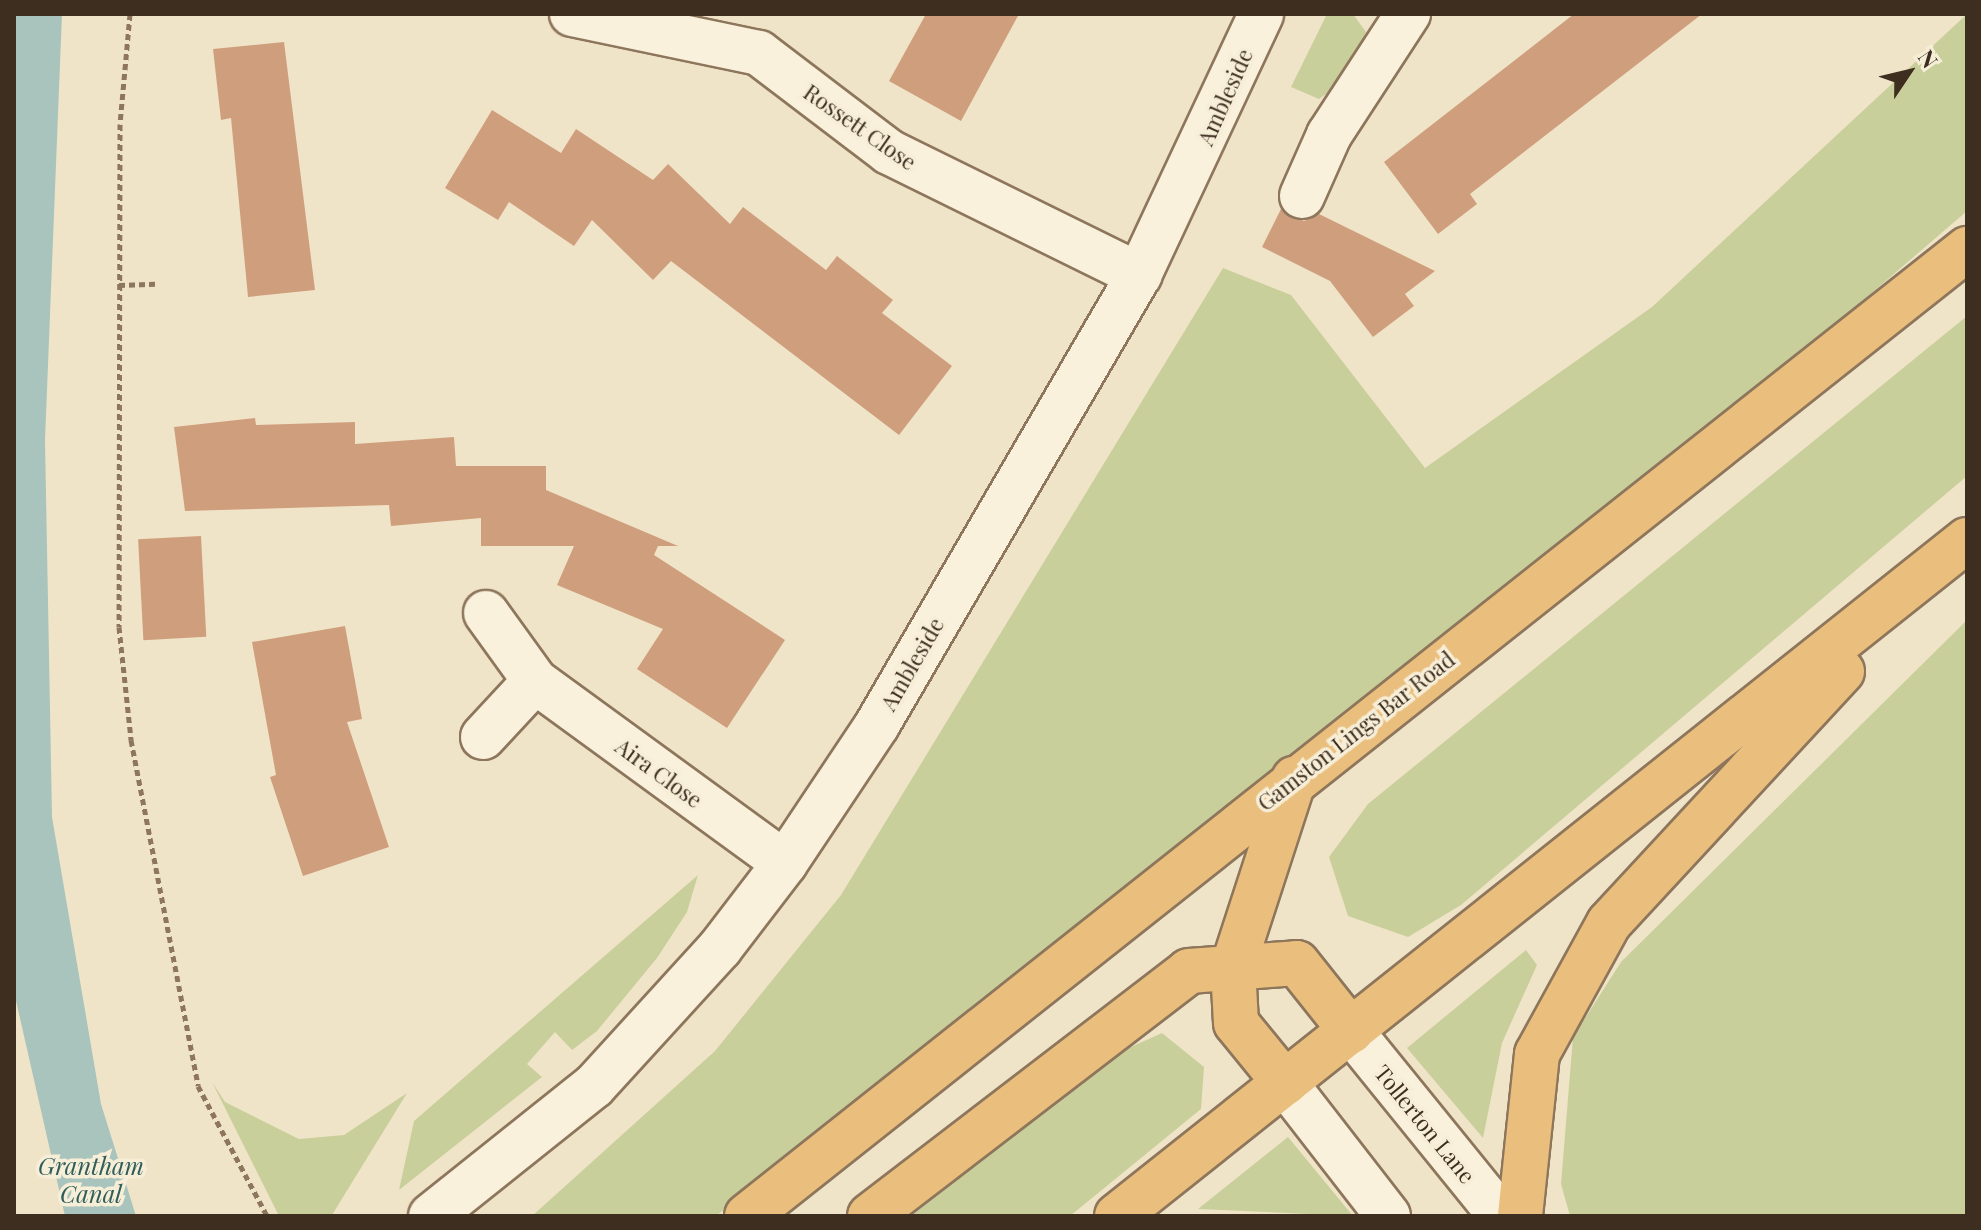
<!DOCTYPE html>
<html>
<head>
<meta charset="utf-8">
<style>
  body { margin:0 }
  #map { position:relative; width:1981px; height:1230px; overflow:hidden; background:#f0e4c8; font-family:"Playfair Display",serif }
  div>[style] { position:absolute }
  .green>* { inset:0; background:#c9cf9b }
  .water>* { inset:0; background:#a9c4bc }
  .building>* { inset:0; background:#cf9f7d; transform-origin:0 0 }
  .path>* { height:5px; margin-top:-2.5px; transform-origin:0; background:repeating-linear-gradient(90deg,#8d765c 0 6px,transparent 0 10px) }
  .roads { filter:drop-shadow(2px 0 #8d765c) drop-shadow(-2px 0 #8d765c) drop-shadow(0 2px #8d765c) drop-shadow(0 -2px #8d765c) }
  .minor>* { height:44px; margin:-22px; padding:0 22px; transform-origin:22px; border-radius:22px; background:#faf1dc }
  .tertiary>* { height:44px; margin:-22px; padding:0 22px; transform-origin:22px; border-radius:22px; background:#faf1dc }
  .trunk>* { height:44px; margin:-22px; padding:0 22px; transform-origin:22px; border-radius:22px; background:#eabe7c }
  span { translate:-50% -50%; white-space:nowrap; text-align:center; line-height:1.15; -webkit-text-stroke:7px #f7eed8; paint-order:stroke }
  .street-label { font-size:22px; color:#3d2e20 }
  .water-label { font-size:24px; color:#2f5d5a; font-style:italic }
  .frame { position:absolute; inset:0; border:16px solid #3d2e20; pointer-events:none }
  .north { position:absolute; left:1869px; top:32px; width:80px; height:80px; -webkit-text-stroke:6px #f7eed8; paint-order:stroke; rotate:55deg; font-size:22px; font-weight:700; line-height:32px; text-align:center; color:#3d2e20 }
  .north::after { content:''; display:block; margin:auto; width:28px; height:36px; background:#3d2e20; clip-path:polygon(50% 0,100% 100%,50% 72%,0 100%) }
</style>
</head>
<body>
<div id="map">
  <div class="green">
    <div style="clip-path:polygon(1327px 14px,1353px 14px,1366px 32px,1344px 81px,1319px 99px,1291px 87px)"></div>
    <div style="clip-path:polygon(1967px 14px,1967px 211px,1823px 335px,716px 1216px,532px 1216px,715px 1051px,841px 895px,1223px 268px,1291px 295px,1425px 468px,1652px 307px)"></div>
    <div style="clip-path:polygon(1967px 316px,1967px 476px,1461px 905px,1408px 937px,1348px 916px,1329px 857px,1368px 804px)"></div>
    <div style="clip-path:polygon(1967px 620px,1967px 1216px,1570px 1216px,1561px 1184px,1573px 1037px,1621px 962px)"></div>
    <div style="clip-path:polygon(698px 875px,687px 912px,657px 958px,597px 1031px,572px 1050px,555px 1032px,527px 1064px,542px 1077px,399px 1190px,414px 1121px)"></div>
    <div style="clip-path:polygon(1526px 950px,1537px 965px,1502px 1043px,1483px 1138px,1407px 1048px)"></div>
    <div style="clip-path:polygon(1162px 1033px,1204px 1067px,1201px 1109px,1070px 1216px,911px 1216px,1122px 1051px)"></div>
    <div style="clip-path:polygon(212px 1082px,225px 1102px,299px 1139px,344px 1135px,407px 1093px,332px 1215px,279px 1216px)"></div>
    <div style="clip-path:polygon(1288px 1137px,1353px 1216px,1198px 1209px)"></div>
  </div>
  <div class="water">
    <div style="clip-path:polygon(14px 14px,62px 14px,45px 440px,52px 817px,101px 1104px,136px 1216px,65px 1216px,14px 992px)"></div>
  </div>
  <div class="building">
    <div style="clip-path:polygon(926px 14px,1019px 14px,961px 121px,889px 81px)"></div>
    <div style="clip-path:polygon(1574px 14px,1702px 14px,1470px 194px,1477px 204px,1438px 234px,1384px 162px)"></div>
    <div style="clip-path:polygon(284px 42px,315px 290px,248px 297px,231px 118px,221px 120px,213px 49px)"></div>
    <div style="clip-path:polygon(492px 110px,561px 153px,576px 129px,653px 180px,668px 164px,730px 224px,743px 207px,826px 270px,837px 256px,893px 300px,882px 313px,952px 366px,899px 435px,671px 261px,653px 280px,592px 220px,574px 246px,509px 202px,498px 220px,445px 188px)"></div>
    <div style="clip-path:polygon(1281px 209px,1304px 221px,1319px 214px,1435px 271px,1405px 294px,1414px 306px,1373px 337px,1330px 281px,1262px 247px)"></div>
    <div style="clip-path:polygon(255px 418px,256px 425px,355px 422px,355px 444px,454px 437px,456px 466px,546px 466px,546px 490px,678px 546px,658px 546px,654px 555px,785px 640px,727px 728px,637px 669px,663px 629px,557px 585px,574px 546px,481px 546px,481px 518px,391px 526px,389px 505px,185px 511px,174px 427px)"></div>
    <div style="left:201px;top:536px;width:101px;height:63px;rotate:87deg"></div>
    <div style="clip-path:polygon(345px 626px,362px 719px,347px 722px,389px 847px,303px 876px,270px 777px,276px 775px,252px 642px)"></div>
  </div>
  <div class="path">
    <div style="left:130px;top:14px;width:110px;rotate:95.2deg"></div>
    <div style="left:120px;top:124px;width:503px;rotate:90.11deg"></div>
    <div style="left:119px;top:627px;width:114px;rotate:83.9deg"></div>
    <div style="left:131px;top:740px;width:352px;rotate:79deg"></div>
    <div style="left:198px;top:1086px;width:147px;rotate:62deg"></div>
    <div style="left:119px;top:285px;width:37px;rotate:-2deg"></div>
  </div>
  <div class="roads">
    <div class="minor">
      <div style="left:572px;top:14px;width:191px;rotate:11.8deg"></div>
      <div style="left:759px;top:53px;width:163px;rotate:37.3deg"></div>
      <div style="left:889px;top:152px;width:279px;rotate:26.2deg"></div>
      <div style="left:1302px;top:196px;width:67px;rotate:-66.1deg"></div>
      <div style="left:1329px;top:135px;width:145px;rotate:-56.9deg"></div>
      <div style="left:486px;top:613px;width:84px;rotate:54.2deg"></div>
      <div style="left:535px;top:681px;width:309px;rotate:36.1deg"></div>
      <div style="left:483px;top:737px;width:76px;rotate:-47.1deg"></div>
    </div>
    <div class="tertiary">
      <div style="left:1351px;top:1031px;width:238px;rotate:51deg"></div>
      <div style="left:1285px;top:1083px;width:168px;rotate:52.2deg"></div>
      <div style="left:431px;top:1216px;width:208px;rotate:-38.6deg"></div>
      <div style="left:594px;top:1086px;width:187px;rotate:-47.6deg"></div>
      <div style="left:720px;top:948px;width:107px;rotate:-52.6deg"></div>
      <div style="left:785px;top:863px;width:166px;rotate:-56.3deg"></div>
      <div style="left:877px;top:725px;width:521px;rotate:-59.79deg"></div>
      <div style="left:1139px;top:275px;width:288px;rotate:-64.9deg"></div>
    </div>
    <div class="trunk">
      <div style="left:1285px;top:1083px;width:77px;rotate:-129.2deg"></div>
      <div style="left:1236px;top:1023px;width:56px;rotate:-93.1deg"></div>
      <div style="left:1233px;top:967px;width:198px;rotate:-72deg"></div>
      <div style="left:747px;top:1216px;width:1557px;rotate:-38.4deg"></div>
      <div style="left:870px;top:1216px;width:402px;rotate:-37.5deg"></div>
      <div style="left:1189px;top:971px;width:108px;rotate:-4.2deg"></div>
      <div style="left:1297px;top:963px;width:87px;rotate:51.5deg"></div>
      <div style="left:1117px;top:1216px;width:1086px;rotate:-38.5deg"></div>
      <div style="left:1520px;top:1216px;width:163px;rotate:-84deg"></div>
      <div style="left:1537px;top:1054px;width:149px;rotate:-61.2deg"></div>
      <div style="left:1609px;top:923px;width:343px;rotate:-47.2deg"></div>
    </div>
  </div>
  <div class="street-label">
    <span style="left:1225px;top:97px;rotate:-66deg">Ambleside</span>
    <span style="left:860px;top:127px;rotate:35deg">Rossett Close</span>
    <span style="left:912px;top:664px;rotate:-60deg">Ambleside</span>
    <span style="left:1356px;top:731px;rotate:-38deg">Gamston Lings Bar Road</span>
    <span style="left:659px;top:773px;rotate:36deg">Aira Close</span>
    <span style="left:1425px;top:1124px;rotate:51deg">Tollerton Lane</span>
  </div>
  <div class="water-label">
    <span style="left:91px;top:1180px">Grantham<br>Canal</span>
  </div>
  <div class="frame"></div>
  <div class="north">N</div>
</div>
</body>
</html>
